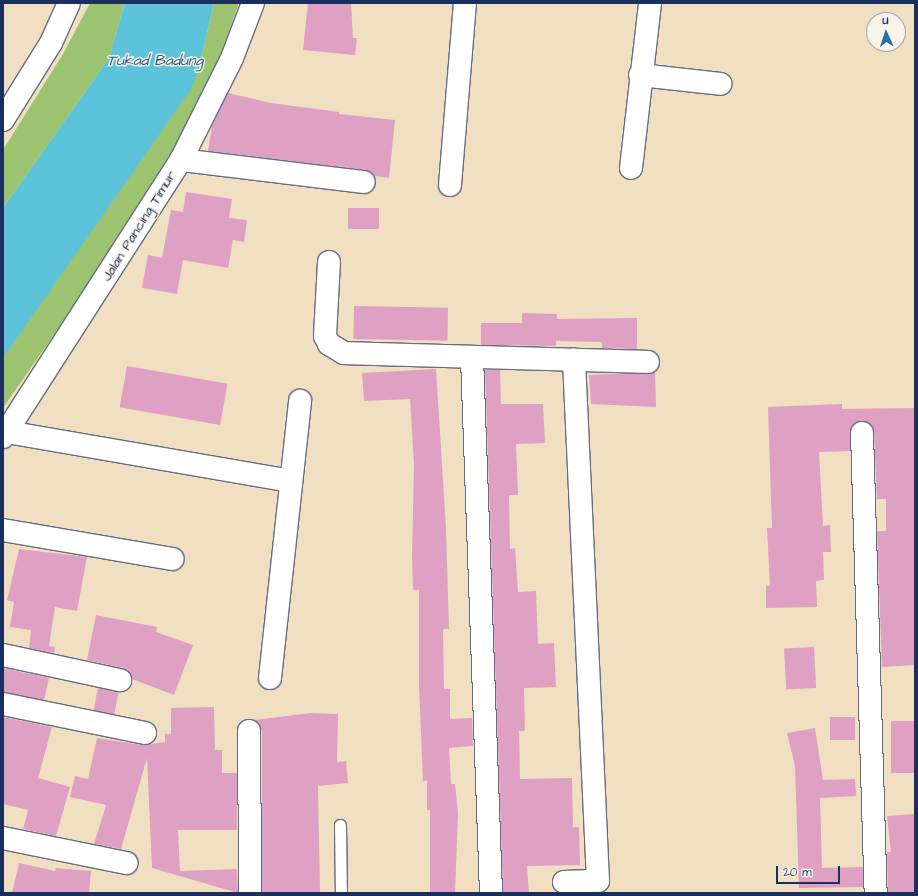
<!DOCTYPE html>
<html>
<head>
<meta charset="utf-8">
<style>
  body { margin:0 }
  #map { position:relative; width:918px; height:896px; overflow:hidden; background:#f1dfc1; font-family:"Architects Daughter",sans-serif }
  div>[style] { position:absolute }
  .green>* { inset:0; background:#9cc470 }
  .water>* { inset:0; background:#5dc3db }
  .building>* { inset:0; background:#dea1c4; transform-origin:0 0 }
  .roads { filter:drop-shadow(1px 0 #666d81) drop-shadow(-1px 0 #666d81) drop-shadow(0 1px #666d81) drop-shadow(0 -1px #666d81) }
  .service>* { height:11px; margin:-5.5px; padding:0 5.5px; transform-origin:5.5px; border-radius:5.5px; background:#fff }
  .minor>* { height:22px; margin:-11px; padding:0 11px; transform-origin:11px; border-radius:11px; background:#fff }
  .tertiary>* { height:22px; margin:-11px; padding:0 11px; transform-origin:11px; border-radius:11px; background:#fff }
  span { translate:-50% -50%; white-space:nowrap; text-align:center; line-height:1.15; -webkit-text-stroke:3px #f7f3e8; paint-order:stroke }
  .street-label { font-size:14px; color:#1b2f5e }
  .water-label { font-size:15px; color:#2c547d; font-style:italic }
  .frame { position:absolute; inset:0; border:4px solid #1b2f5e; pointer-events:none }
  .north { position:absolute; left:866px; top:12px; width:40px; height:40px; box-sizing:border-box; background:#f7f3e8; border:1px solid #9fa5b1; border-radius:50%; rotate:357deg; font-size:11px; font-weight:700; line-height:16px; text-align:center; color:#1b2f5e }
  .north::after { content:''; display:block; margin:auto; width:14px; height:18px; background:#1f6fb2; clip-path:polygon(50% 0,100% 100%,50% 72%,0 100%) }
  .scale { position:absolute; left:776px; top:866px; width:64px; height:18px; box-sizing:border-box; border:2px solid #1b2f5e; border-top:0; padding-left:5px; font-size:12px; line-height:14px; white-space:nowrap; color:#1b2f5e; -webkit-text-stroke:3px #f7f3e8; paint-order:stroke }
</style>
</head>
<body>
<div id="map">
  <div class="green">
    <div style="clip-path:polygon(90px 3px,125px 3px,109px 58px,3px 208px,3px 150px,63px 54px)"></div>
    <div style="clip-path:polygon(214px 3px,239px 3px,207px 93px,107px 258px,3px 408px,3px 358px,198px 72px)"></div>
  </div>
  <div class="water">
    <div style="clip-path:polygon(125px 3px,214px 3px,198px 72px,191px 89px,3px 358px,3px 208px,109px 58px)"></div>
  </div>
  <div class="building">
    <div style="clip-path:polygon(308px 3px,351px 3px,353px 38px,357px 38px,355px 55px,303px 50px)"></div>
    <div style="clip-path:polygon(228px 93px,271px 103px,339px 112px,339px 114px,395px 120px,389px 178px,375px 176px,365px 170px,208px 151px,212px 126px)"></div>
    <div style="clip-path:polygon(186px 192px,232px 199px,229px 218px,247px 220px,244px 242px,233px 240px,228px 268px,183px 260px,177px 294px,142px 288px,148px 255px,162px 258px,171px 210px,183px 212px)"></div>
    <div style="left:348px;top:208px;width:31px;height:21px"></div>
    <div style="left:354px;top:306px;width:94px;height:33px;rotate:1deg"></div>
    <div style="clip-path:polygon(522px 313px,557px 314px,557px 319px,637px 318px,637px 349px,602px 348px,602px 342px,556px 341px,556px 346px,481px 345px,481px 323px,522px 323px)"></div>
    <div style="left:127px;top:366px;width:102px;height:42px;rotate:10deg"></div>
    <div style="clip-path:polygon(436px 369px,446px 528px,449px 629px,443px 629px,444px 689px,450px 689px,450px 719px,472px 718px,473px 746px,449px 748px,451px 784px,455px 784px,458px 813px,455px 893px,430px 893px,430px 810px,427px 810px,427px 780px,423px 781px,419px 686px,419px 590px,413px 590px,412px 557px,414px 464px,410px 399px,364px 401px,362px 373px)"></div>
    <div style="clip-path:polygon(485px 370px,500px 370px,501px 404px,543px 404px,545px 443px,516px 444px,518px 495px,509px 495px,510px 549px,515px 548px,518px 592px,536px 591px,538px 644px,554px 643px,556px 687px,524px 688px,525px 731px,519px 731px,520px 779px,572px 778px,573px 827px,579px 827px,580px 865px,527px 866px,529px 893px,503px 893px)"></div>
    <div style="clip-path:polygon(655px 372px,656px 407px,591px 404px,589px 375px)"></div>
    <div style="clip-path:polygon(842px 404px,842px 409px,915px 408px,915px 665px,882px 667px,877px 531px,886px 531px,886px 499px,877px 499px,874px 433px,868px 422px,861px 421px,851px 427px,850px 451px,819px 452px,823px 526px,830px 525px,831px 552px,823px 552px,824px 580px,816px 581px,817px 607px,766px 608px,766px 586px,770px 586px,767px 528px,772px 528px,768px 407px)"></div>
    <div style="clip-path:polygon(19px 549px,87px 557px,77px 611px,55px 607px,49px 646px,55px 647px,54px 653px,29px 648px,31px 630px,10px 627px,14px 602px,7px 600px)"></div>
    <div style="clip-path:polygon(96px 615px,157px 627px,156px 632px,193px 645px,174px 695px,132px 679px,123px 668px,87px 660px)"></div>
    <div style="left:814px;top:647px;width:41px;height:30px;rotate:87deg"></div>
    <div style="clip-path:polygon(3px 668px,49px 678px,44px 700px,3px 692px)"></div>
    <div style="left:98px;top:688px;width:21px;height:23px;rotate:11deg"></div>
    <div style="clip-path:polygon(214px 707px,215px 750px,222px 750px,222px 773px,237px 773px,237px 830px,178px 830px,180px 871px,237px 869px,238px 893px,152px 868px,147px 758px,121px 849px,94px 844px,106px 805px,70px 797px,75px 776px,88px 779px,97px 738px,142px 745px,165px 742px,165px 734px,171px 734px,171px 708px)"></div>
    <div style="clip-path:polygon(311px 713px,338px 714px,337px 762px,346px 761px,348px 783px,318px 786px,320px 893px,262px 893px,262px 731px,253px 720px)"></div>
    <div style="clip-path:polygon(3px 717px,52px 727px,38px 778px,70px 787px,56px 836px,23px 829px,28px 810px,3px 804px)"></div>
    <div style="left:830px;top:717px;width:25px;height:23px"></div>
    <div style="left:915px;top:721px;width:52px;height:24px;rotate:90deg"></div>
    <div style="clip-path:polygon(815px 728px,823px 780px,855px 779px,856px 796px,820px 798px,822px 868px,863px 867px,863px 887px,799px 888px,795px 766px,787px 733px)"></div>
    <div style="clip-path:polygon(915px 814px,915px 893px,888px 893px,887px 852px,891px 852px,887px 816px)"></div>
    <div style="clip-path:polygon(19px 863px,55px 871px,56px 868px,91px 871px,89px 893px,12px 893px)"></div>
  </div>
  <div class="roads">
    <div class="service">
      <div style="left:340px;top:825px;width:68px;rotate:89.2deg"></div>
    </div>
    <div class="minor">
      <div style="left:640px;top:75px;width:81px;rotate:6.3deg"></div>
      <div style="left:181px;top:160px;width:184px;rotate:6.9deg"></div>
      <div style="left:631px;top:168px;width:166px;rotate:-83.4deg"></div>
      <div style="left:450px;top:185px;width:183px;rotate:-85.3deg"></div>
      <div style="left:329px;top:262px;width:74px;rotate:93.1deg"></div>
      <div style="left:325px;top:336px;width:9px;rotate:63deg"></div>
      <div style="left:329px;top:344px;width:17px;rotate:31deg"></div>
      <div style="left:344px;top:353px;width:304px;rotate:1.7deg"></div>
      <div style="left:472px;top:357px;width:536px;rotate:87.97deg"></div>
      <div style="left:7px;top:432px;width:288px;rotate:9.8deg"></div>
      <div style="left:862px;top:433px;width:460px;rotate:88.3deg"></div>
      <div style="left:3px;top:437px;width:329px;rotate:-57.3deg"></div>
      <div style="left:181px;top:160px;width:114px;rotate:-63.4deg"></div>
      <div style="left:232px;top:58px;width:59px;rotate:-69.1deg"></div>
      <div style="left:3px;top:530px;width:172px;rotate:9.7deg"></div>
      <div style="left:3px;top:655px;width:120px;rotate:12.1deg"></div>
      <div style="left:270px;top:678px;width:279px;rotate:-83.8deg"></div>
      <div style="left:3px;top:704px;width:145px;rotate:11.5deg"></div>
      <div style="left:249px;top:731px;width:162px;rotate:89.6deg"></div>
      <div style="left:3px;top:838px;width:126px;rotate:11.5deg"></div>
      <div style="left:564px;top:882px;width:34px;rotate:-2deg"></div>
      <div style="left:598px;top:881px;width:522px;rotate:-92.64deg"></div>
    </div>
    <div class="tertiary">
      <div style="left:3px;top:120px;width:91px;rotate:-58.1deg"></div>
      <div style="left:51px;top:43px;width:44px;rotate:-65.8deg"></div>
    </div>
  </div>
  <div class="street-label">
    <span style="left:139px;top:226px;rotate:-58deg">Jalan Pancing Timur</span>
  </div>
  <div class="water-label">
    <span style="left:155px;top:61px">Tukad Badung</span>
  </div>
  <div class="frame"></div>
  <div class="north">U</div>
  <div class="scale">20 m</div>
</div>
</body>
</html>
